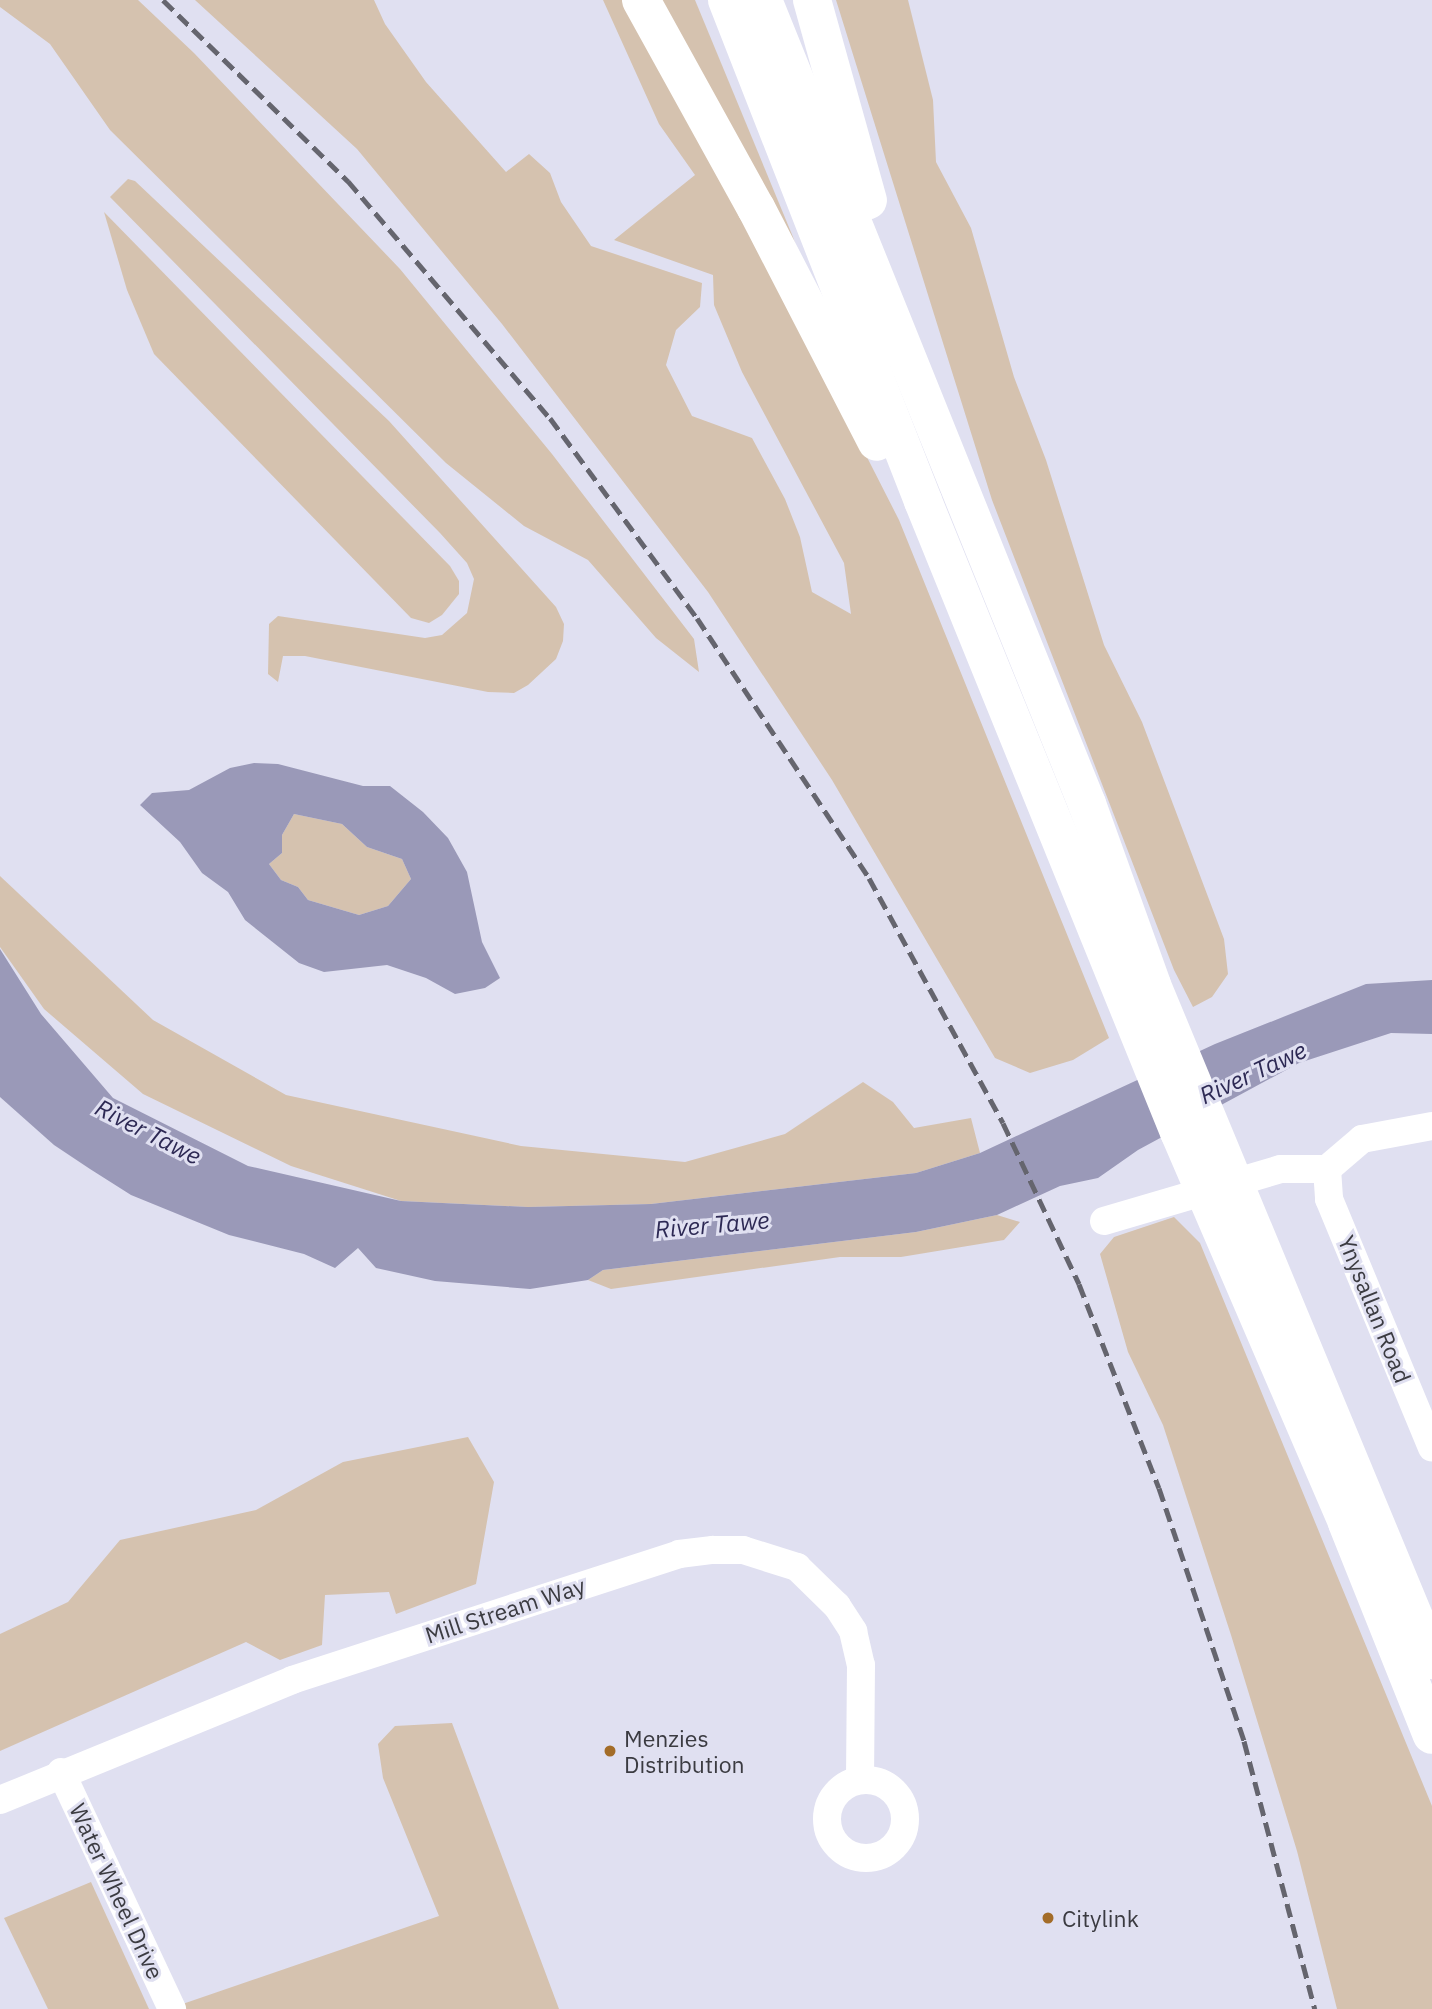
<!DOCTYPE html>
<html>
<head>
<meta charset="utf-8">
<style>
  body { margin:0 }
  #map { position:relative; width:1432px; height:2009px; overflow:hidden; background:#e0e0f1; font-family:"IBM Plex Sans",sans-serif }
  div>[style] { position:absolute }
  .green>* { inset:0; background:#d5c2af }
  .water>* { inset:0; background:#9a99b8 }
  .minor>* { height:28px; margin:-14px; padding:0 14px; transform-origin:14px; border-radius:14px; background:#fff }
  .minor>.ring { margin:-14px; padding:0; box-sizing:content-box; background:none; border:28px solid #fff; border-radius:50% }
  .highway>* { height:38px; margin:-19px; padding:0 19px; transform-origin:19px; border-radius:19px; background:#fff }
  .rail>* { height:5px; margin-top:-2.5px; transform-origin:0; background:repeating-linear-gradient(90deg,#65656e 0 14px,transparent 0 21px) }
  .dots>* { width:19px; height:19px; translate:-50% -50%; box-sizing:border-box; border:4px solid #e0e0f1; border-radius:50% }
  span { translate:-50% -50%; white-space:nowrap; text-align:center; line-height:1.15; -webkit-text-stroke:6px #e0e0f1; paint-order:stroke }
  .street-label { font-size:23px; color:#3b3b41 }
  .poi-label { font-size:23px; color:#3b3b41 }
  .left { translate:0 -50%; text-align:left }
  .water-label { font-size:24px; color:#2d2954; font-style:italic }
</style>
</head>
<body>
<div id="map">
  <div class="green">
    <div style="clip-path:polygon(0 0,138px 0,194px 53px,400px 269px,552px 454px,694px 639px,699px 672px,656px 638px,588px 560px,524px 526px,446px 463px,110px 130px,50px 44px,0 7px)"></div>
    <div style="clip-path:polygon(195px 0,374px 0,385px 24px,426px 82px,506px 172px,529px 154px,550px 173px,561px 202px,591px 246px,702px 283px,700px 307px,676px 330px,666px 365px,692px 416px,752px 438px,785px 499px,800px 537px,812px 592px,851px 614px,844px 563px,742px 372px,714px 305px,713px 275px,614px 240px,695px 175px,659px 124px,603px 0,626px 0,680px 90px,899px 520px,1109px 1038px,1073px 1060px,1030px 1073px,995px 1058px,832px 780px,708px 592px,502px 324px,357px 149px)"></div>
    <div style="clip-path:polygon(658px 0,695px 0,793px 237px,813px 301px)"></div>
    <div style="clip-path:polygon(836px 0,908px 0,933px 100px,936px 162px,971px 228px,1014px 377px,1046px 460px,1104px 645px,1142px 722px,1224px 939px,1228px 974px,1212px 997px,1193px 1007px,1174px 970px,992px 500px)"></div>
    <div style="clip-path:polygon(128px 179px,135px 181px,389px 421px,556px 607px,564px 624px,563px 641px,556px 659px,528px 685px,514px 693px,488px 692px,305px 656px,283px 656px,278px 682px,268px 674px,269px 624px,278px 616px,425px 638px,442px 635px,467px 613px,474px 579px,467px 563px,440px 533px,110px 197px)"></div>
    <div style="clip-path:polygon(104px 212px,450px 566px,459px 581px,459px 594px,442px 615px,429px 623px,411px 618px,154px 354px,127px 290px)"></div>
    <div style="clip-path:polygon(294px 814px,342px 824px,367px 847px,402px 859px,411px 879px,388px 906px,359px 915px,308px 900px,298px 887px,281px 880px,269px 864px,282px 853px,282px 835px)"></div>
    <div style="clip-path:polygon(0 876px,153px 1020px,286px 1095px,521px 1146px,685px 1162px,785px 1134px,863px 1082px,893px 1102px,914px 1128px,971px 1118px,980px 1153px,916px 1173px,651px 1204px,528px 1207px,401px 1201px,291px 1166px,143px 1094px,44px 1009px,0 947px)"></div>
    <div style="clip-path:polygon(997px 1215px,1020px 1222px,1004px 1240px,901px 1257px,840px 1257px,611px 1289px,588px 1280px,603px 1270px,916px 1232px)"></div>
    <div style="clip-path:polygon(1174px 1217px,1200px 1243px,1432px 1806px,1432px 2009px,1337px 2009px,1297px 1851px,1231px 1635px,1163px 1425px,1128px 1352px,1100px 1254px,1114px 1237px)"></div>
    <div style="clip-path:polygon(468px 1437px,494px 1482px,476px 1584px,396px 1614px,389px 1592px,325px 1595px,322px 1645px,280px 1660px,246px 1642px,0 1751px,0 1634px,68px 1602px,120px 1540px,256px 1510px,343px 1462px)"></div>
    <div style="clip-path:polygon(452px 1723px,559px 2009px,168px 2009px,439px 1916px,383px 1778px,378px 1744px,395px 1726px)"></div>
    <div style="clip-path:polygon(91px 1882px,149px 2009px,48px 2009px,4px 1918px)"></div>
  </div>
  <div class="water">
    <div style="clip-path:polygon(evenodd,254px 763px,278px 764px,363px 786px,390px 786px,423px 812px,448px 838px,467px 872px,482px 942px,500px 978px,485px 988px,455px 994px,426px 978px,387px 965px,324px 972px,299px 963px,245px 920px,228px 892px,202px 873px,180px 842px,140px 805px,152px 793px,189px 790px,230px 768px,254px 763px,294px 814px,342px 824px,367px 847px,402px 859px,411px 879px,388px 906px,359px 915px,308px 900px,298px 887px,281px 880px,269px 864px,282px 853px,282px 835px,294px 814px)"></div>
    <div style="clip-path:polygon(0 949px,41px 1014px,113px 1098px,248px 1166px,401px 1201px,528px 1207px,651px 1204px,916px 1173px,980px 1153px,1215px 1044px,1366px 984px,1432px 980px,1432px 1034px,1391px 1033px,1299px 1063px,1138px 1150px,1098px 1178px,1060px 1186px,997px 1215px,916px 1232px,603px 1270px,588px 1280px,530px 1289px,435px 1281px,376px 1268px,358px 1248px,335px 1268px,304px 1254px,229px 1235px,131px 1195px,90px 1169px,54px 1145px,0 1097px)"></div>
  </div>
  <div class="minor">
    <div style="left:1327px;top:1169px;width:30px;rotate:86deg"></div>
    <div style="left:1329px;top:1199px;width:269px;rotate:67.5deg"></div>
    <div style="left:1104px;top:1221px;width:184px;rotate:-16.4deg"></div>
    <div style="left:1281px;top:1169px;width:46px"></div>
    <div style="left:1327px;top:1169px;width:46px;rotate:-40.6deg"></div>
    <div style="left:1362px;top:1139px;width:71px;rotate:-10.5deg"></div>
    <div style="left:61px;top:1772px;width:262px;rotate:64.9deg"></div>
    <div class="ring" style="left:827px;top:1780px;width:50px;height:50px"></div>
    <div style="left:0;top:1800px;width:316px;rotate:-22.3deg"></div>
    <div style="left:292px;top:1680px;width:407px;rotate:-18deg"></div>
    <div style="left:679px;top:1554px;width:34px;rotate:-7deg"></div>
    <div style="left:713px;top:1550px;width:30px"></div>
    <div style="left:743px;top:1550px;width:57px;rotate:17.5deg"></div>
    <div style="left:797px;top:1567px;width:56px;rotate:44.3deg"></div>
    <div style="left:837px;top:1606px;width:30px;rotate:57deg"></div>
    <div style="left:853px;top:1631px;width:35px;rotate:77deg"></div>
    <div style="left:861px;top:1665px;width:115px;rotate:90.5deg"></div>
  </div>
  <div class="highway">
    <div style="left:641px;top:0;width:238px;rotate:61.1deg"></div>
    <div style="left:756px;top:208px;width:263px;rotate:62.7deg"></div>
    <div style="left:727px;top:0;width:538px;rotate:68.63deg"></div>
    <div style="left:923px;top:501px;width:681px;rotate:67.92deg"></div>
    <div style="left:1179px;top:1132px;width:426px;rotate:66.7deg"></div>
    <div style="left:1347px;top:1523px;width:228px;rotate:68.2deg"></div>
    <div style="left:763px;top:0;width:867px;rotate:68.05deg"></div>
    <div style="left:1087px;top:804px;width:192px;rotate:70.2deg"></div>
    <div style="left:1152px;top:985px;width:731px;rotate:67.47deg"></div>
    <div style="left:812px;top:0;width:208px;rotate:74.4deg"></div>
  </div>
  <div class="rail">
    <div style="left:163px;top:0;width:259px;rotate:44.4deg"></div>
    <div style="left:348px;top:181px;width:311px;rotate:49.6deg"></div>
    <div style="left:550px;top:418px;width:248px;rotate:53.7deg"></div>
    <div style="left:697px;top:618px;width:312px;rotate:56.5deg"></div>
    <div style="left:869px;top:878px;width:279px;rotate:61.3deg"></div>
    <div style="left:1003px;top:1123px;width:178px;rotate:64.7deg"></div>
    <div style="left:1079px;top:1284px;width:219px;rotate:68.6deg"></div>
    <div style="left:1159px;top:1488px;width:267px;rotate:71.4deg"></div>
    <div style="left:1244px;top:1741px;width:277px;rotate:75.2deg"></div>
  </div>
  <div class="dots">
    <div style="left:610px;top:1751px;background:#a36c28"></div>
    <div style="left:1048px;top:1918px;background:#a36c28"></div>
  </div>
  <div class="street-label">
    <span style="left:1375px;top:1309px;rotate:68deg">Ynysallan Road</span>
    <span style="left:505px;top:1610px;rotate:-18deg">Mill Stream Way</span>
    <span style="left:117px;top:1891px;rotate:65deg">Water Wheel Drive</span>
  </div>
  <div class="poi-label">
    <span class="left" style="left:624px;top:1751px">Menzies<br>Distribution</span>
    <span class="left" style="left:1062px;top:1918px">Citylink</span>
  </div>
  <div class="water-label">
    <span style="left:1253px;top:1073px;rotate:-25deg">River Tawe</span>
    <span style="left:148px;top:1132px;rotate:27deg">River Tawe</span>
    <span style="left:712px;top:1225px;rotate:-5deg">River Tawe</span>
  </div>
</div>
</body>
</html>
